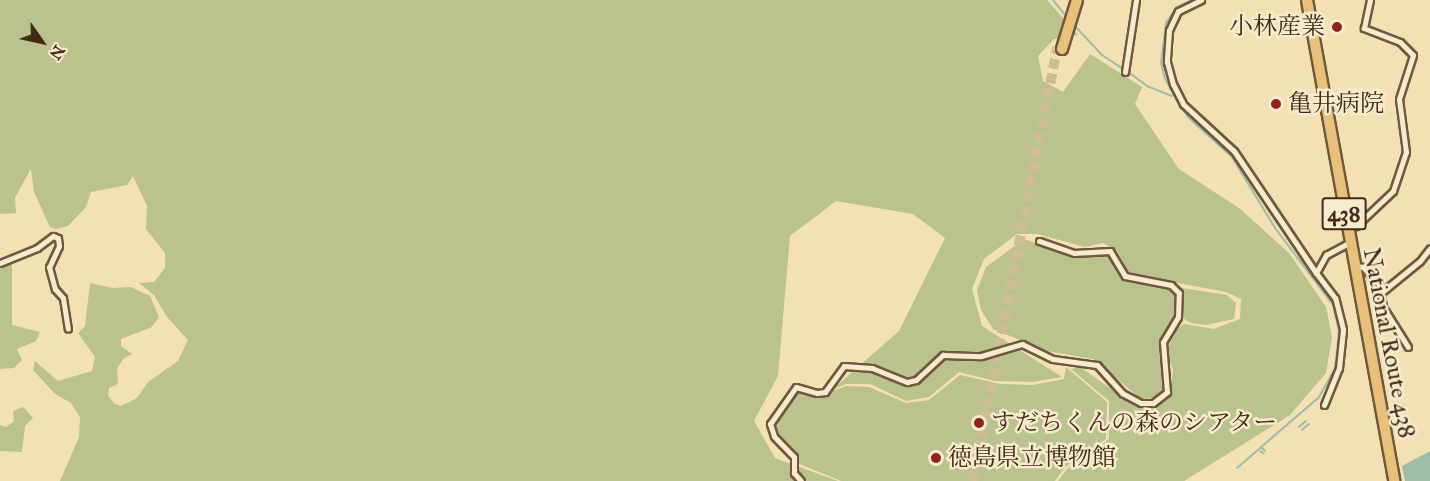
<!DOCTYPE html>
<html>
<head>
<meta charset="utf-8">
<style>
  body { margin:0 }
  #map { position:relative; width:1430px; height:481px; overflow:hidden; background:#f3e0b3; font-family:"IM FELL Great Primer","Noto Serif JP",serif }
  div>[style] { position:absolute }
  .green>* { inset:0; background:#bac28d }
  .water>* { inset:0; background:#9cbda9 }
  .stream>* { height:2px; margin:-1px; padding:0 1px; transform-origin:1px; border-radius:1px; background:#9cbda9 }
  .highway-tunnel>* { height:10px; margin-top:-5px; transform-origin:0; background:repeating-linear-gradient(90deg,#d0bc94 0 10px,transparent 0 15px) }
  .roads { filter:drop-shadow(2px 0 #6f583e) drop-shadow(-2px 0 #6f583e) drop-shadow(0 2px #6f583e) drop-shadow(0 -2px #6f583e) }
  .street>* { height:5px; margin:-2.5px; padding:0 2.5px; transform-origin:2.5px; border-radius:2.5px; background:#f7ebce }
  .highway>* { height:10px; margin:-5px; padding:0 5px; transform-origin:5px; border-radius:5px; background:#eac07a }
  .dots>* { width:16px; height:16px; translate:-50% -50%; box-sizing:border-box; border:3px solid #f7ebce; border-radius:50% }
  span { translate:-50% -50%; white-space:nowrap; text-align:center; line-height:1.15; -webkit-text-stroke:5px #f7ebce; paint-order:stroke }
  .shield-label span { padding:2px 4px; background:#f7ebce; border:2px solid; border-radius:4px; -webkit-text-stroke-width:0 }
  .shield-label { font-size:22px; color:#432a17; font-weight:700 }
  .poi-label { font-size:24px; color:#432a17 }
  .right { translate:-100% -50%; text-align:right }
  .left { translate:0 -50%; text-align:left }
  .street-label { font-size:24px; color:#432a17 }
  .north { position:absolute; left:12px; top:12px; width:60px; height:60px; -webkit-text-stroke:4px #f7ebce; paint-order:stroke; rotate:124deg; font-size:16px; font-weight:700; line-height:24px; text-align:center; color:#432a17 }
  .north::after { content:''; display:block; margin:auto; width:21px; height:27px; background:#432a17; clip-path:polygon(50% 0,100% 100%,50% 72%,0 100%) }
</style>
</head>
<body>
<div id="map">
  <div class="green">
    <div style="clip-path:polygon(0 0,1047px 0,1078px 35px,1054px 39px,1038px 56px,1043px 81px,1063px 92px,1090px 54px,1142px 87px,1135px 104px,1179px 169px,1239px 208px,1289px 253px,1326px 307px,1332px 337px,1326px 373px,1290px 415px,1184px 481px,1058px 481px,1067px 469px,1109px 439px,1109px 401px,1071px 369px,1080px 367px,1131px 403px,1156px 409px,1171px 393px,1173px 369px,1166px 352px,1177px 329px,1184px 324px,1214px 329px,1240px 319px,1241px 299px,1226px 292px,1130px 274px,1117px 251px,1103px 243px,1085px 247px,1037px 234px,1017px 234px,984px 259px,972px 289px,982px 326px,1062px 377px,1032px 382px,995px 381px,959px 372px,929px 397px,906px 401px,870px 384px,846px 384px,833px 389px,899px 331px,945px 238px,913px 214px,836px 201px,790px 236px,778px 376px,754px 421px,775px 458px,838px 481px,60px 481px,79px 437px,80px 417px,71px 403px,55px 394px,33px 370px,35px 361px,58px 381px,92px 371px,95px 357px,78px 333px,85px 326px,90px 283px,112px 288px,131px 287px,150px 296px,159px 317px,152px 327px,121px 339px,121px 346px,132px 354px,123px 359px,117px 369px,118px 384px,109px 388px,108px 396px,115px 404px,121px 406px,137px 398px,148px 382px,178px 361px,188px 340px,167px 317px,154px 295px,139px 283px,154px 282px,165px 268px,165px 253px,146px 229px,147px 206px,133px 176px,127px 185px,91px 192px,86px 207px,68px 226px,56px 229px,50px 227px,34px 192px,31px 168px,15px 198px,16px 213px,0 214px)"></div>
    <div style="clip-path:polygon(1024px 239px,1073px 256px,1103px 250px,1109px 253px,1119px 275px,1132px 282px,1170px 287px,1177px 295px,1174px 316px,1160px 343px,1163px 389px,1153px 398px,1141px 399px,1093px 359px,1047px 351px,993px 329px,981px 310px,977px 290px,986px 267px)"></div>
    <div style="clip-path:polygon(12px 264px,12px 325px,40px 332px,36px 341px,17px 349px,22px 360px,14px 368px,0 369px,0 267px)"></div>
    <div style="clip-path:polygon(1176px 287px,1227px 295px,1236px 303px,1234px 319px,1206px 325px,1191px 323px,1181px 317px,1183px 301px)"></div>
    <div style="clip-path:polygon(1066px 367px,1107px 402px,1106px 439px,1065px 467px,1055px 481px,841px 481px,797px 463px,790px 445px,776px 433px,773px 426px,795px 392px,804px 390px,815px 397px,846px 386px,869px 387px,906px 403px,929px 400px,960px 375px,1000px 384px,1033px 385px,1064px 379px)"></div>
    <div style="clip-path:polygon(23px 407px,33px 418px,25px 426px,22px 452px,0 451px,0 425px,6px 427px,14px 421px,13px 411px)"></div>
  </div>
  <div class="water">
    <div style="clip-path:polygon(1430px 451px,1430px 481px,1405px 481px,1402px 466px)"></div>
  </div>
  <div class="stream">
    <div style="left:1053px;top:0;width:22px;rotate:51deg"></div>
    <div style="left:1192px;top:0;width:17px;rotate:155deg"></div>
    <div style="left:1177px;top:7px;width:19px;rotate:125deg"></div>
    <div style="left:1166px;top:23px;width:39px;rotate:97deg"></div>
    <div style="left:1161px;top:62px;width:17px;rotate:77deg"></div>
    <div style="left:1165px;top:79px;width:44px;rotate:58.8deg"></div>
    <div style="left:1188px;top:117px;width:59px;rotate:42.3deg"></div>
    <div style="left:1232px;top:157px;width:83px;rotate:58.8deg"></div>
    <div style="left:1275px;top:228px;width:96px;rotate:53deg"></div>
    <div style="left:1333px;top:305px;width:26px;rotate:77deg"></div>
    <div style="left:1339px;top:330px;width:39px;rotate:96deg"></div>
    <div style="left:1335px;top:369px;width:34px;rotate:120deg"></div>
    <div style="left:1318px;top:398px;width:107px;rotate:139.2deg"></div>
    <div style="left:1074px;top:25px;width:41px;rotate:47deg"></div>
    <div style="left:1102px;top:55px;width:24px;rotate:33deg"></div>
    <div style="left:1127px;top:71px;width:25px;rotate:37deg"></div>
    <div style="left:1147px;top:86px;width:27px;rotate:22deg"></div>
    <div style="left:1299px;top:427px;width:9px;rotate:-41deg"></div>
    <div style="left:1302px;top:430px;width:9px;rotate:-41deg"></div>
    <div style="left:1262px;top:448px;width:4px;rotate:45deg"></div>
    <div style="left:1260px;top:451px;width:4px;rotate:34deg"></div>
  </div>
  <div class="highway-tunnel">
    <div style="left:973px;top:481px;width:442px;rotate:-79deg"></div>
  </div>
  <div class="roads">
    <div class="street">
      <div style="left:1201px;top:0;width:25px;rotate:154deg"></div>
      <div style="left:1178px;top:11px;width:21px;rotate:115deg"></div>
      <div style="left:1169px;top:30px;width:32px;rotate:94deg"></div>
      <div style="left:1167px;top:62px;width:23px;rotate:75deg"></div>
      <div style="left:1173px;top:84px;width:22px;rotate:63deg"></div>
      <div style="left:1183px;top:104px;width:69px;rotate:42.7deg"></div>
      <div style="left:1234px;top:151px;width:147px;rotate:56.1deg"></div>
      <div style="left:1125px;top:72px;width:73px;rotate:-81.3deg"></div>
      <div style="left:1348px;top:228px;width:8px;rotate:-14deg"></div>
      <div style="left:1356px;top:226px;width:51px;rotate:-43.4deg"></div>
      <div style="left:1393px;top:191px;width:41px;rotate:-71.6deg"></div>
      <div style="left:1406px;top:152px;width:53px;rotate:-97.5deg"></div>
      <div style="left:1399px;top:99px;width:46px;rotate:-72.3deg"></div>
      <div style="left:1413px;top:55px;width:18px;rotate:-135deg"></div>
      <div style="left:1400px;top:42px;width:39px;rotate:-159deg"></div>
      <div style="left:1364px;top:28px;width:29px;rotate:-78deg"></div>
      <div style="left:0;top:263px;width:40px;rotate:-22deg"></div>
      <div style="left:37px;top:248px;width:20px;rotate:-37deg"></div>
      <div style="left:53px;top:236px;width:5px;rotate:22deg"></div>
      <div style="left:58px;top:238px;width:8px;rotate:83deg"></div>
      <div style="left:59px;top:246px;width:23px;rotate:115deg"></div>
      <div style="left:49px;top:267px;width:23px;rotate:75deg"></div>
      <div style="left:55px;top:289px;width:12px;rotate:48deg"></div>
      <div style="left:63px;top:298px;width:31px;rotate:81deg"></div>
      <div style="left:1354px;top:266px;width:9px;rotate:6deg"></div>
      <div style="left:1363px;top:267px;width:23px;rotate:47deg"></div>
      <div style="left:1379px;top:284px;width:23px;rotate:80deg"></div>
      <div style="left:1383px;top:307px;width:47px;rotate:58deg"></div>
      <div style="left:1382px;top:292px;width:49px;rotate:-39.2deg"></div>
      <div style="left:1420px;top:261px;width:16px;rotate:-52deg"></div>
      <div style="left:1324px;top:405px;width:40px;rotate:-68deg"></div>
      <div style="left:1339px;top:368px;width:39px;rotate:-84deg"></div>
      <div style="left:1343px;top:329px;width:32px;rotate:-104deg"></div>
      <div style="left:1335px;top:298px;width:31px;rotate:-127deg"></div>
      <div style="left:1316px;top:273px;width:21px;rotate:-61deg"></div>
      <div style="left:1326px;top:255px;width:26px;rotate:-28deg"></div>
      <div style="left:801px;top:481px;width:11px;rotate:-131deg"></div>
      <div style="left:794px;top:473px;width:16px;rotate:-90deg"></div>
      <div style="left:794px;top:457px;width:29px;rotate:-134deg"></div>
      <div style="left:774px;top:436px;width:13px;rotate:-108deg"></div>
      <div style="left:770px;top:424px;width:45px;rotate:-54.9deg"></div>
      <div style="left:796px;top:387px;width:22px;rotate:16deg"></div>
      <div style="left:817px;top:393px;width:8px;rotate:-7deg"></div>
      <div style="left:825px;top:392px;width:32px;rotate:-54deg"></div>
      <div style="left:844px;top:366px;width:28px;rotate:4deg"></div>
      <div style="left:872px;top:368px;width:38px;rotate:22deg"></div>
      <div style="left:907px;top:382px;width:9px;rotate:-13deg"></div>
      <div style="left:916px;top:380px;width:37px;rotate:-43deg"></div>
      <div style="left:943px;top:355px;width:38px;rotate:2deg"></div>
      <div style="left:981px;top:356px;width:43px;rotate:-16.3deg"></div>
      <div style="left:1022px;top:344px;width:34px;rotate:26deg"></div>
      <div style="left:1053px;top:359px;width:44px;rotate:7.8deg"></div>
      <div style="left:1097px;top:365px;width:38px;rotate:48deg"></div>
      <div style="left:1122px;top:393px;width:21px;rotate:28deg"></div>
      <div style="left:1141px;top:403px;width:12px"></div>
      <div style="left:1153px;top:403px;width:18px;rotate:-38deg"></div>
      <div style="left:1167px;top:392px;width:50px;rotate:-94.6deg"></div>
      <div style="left:1163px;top:342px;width:29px;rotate:-59deg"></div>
      <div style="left:1178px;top:317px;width:24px;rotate:-88deg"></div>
      <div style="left:1179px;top:293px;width:11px;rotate:-135deg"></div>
      <div style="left:1171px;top:285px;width:47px;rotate:-168.9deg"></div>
      <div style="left:1125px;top:276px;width:29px;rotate:-121deg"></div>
      <div style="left:1110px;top:251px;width:36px;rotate:177deg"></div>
      <div style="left:1074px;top:253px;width:37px;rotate:-161deg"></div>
    </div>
    <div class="highway">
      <div style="left:1307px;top:0;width:489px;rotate:79.7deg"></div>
      <div style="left:1062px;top:49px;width:51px;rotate:-73deg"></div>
    </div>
  </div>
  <div class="dots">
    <div style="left:1337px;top:27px;background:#8f2418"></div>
    <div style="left:1276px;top:104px;background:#8f2418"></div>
    <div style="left:979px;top:423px;background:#8f2418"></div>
    <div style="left:936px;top:458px;background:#8f2418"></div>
  </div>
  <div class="shield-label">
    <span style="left:1344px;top:214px">438</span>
  </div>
  <div class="poi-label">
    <span class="right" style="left:1325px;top:27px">小林産業</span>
    <span class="left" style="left:1288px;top:104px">亀井病院</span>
    <span class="left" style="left:991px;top:423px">すだちくんの森のシアター</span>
    <span class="left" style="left:948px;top:458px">徳島県立博物館</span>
  </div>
  <div class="street-label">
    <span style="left:1389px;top:343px;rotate:79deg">National Route 438</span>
  </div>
  <div class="north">N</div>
</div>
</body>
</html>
